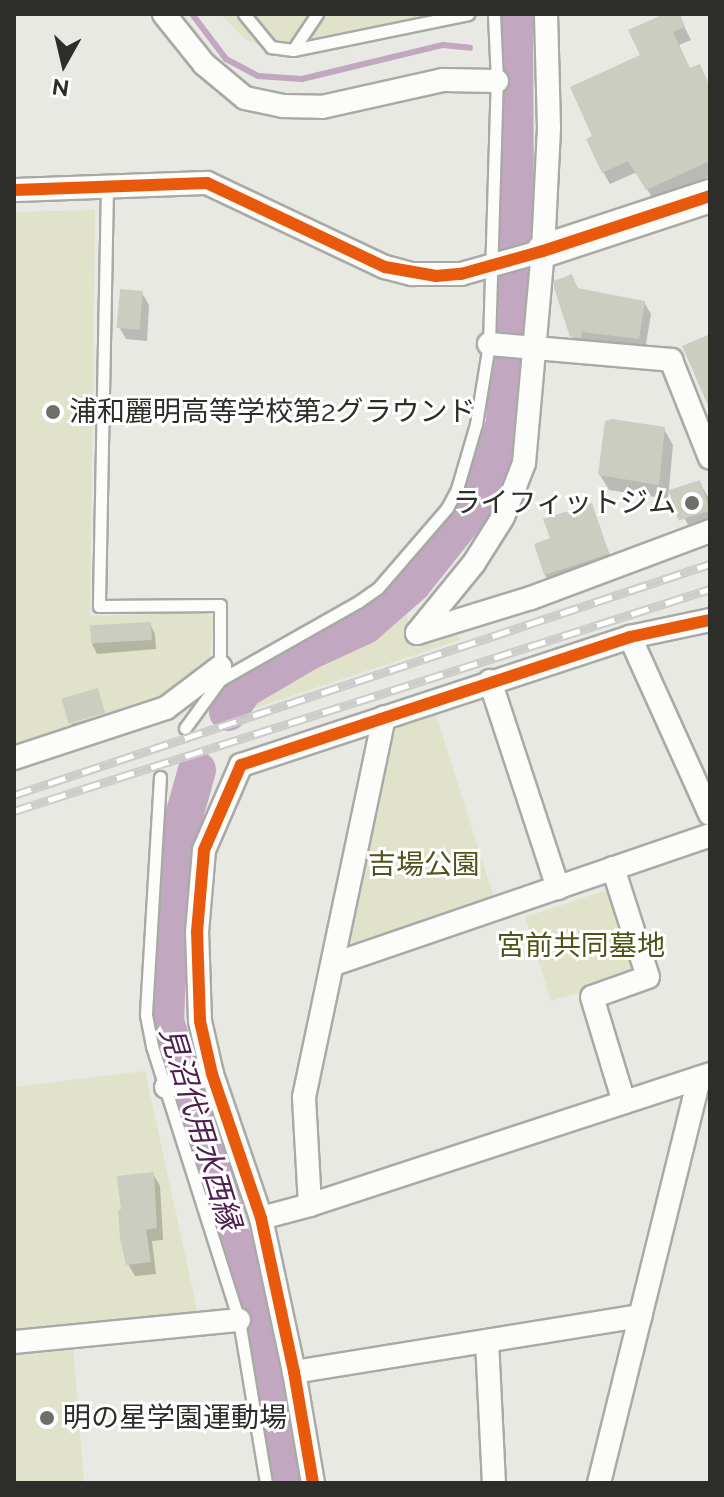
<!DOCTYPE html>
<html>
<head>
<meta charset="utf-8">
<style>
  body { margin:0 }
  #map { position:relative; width:724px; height:1497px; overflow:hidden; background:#e8e9e3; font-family:Raleway,"Noto Sans JP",sans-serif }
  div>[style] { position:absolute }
  .green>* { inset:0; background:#e0e2ca }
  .shadow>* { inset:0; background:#0003; transform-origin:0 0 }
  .stream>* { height:6px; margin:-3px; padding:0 3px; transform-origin:3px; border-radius:3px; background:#c2a7c1 }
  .river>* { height:38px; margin:-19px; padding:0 19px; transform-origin:19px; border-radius:19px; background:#c2a7c1 }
  .building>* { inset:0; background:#cbcdc0; transform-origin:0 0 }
  .roads { filter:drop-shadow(2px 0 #a9aaa5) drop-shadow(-2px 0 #a9aaa5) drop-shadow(0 2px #a9aaa5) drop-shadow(0 -2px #a9aaa5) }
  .lane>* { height:11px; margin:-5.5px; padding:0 5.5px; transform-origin:5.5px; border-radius:5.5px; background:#fcfcfb }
  .street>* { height:22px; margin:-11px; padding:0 11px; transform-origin:11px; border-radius:11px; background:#fcfcfb }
  .secondary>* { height:32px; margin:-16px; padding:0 16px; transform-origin:16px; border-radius:16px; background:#fcfcfb }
  .rail>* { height:9px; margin-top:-4.5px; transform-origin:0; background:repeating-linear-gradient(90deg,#fff 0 18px,#ccccca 0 36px); box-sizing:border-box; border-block:2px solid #ccccca }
  .cycleway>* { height:12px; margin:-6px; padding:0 6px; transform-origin:6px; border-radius:6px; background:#e8590c }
  .dots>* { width:22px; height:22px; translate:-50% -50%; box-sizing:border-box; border:4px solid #fff; border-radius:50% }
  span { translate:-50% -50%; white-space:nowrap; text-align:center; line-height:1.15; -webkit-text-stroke:6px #fff; paint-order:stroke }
  .poi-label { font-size:28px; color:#2d2e2a }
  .left { translate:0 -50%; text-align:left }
  .right { translate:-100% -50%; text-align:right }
  .park-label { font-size:28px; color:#505318 }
  .water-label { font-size:30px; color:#502051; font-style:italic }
  .frame { position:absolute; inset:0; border:16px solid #2d2e2a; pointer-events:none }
  .north { position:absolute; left:24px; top:24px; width:80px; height:80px; -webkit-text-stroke:6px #fff; paint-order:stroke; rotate:188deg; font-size:22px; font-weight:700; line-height:32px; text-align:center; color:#2d2e2a }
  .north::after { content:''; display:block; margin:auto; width:28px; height:36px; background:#2d2e2a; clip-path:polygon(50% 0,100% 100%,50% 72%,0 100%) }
</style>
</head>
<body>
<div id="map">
  <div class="green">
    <div style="clip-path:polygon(220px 14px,489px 14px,489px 15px,287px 56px,245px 39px)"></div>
    <div style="clip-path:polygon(95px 210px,90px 616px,205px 613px,214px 618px,209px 665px,152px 703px,14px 748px,14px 212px)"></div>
    <div style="clip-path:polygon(406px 612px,413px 643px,455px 632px,460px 640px,252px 709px,255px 700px,290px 679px,342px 655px)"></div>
    <div style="clip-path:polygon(436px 715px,495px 901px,357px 948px,348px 937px,397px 725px)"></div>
    <div style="clip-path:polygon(607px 890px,614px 894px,638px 967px,633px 976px,551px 1001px,525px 917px)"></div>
    <div style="clip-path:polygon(145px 1071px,198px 1314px,14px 1331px,14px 1087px)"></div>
    <div style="clip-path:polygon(73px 1346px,84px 1483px,14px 1483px,14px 1352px)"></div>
  </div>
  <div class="shadow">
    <div style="clip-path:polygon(669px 14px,678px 14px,691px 40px,679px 45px,690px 70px,710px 88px,710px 176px,654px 201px,637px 172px,610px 184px,603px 172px,595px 137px)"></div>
    <div style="clip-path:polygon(571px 276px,579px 290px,644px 302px,651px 314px,645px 350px,579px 348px,572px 336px)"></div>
    <div style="clip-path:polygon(142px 293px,149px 305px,147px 341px,126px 339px,119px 327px)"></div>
    <div style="clip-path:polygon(664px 429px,673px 445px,668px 499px,609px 490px,600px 475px)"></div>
    <div style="clip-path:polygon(699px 482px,710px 500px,710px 532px,695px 539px,673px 495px)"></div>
    <div style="clip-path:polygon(591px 505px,614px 566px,552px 586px,545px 575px,553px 540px)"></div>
    <div style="clip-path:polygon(150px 624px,155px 634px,156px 649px,97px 654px,92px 644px)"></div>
    <div style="left:108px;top:714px;width:11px;height:38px;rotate:75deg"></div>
    <div style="clip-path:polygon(153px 1174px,160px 1186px,163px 1240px,152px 1241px,156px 1274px,135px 1276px,128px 1264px,124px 1211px)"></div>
  </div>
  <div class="stream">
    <div style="left:192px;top:14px;width:56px;rotate:52.9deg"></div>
    <div style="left:226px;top:59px;width:36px;rotate:28deg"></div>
    <div style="left:258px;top:76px;width:44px;rotate:3.9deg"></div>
    <div style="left:302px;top:79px;width:145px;rotate:-13.6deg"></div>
    <div style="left:443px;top:45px;width:27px;rotate:6deg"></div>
  </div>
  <div class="river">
    <div style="left:228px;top:712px;width:28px;rotate:-55deg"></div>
    <div style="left:244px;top:689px;width:75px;rotate:-30.3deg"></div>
    <div style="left:309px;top:651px;width:62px;rotate:-24.9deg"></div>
    <div style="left:365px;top:625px;width:62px;rotate:-41.1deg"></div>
    <div style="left:412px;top:584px;width:112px;rotate:-51.5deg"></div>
    <div style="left:482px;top:496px;width:77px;rotate:-72.5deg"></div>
    <div style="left:505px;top:423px;width:211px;rotate:-87.3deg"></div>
    <div style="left:515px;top:212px;width:198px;rotate:-90.3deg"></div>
    <div style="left:197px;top:770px;width:74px;rotate:105.7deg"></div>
    <div style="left:177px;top:841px;width:82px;rotate:95.6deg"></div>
    <div style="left:169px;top:923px;width:98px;rotate:92.3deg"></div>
    <div style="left:165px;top:1021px;width:339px;rotate:72.8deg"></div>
    <div style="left:265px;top:1345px;width:140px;rotate:80.5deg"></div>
  </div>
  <div class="building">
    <div style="clip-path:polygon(664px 14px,680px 14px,685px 27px,673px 32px,690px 68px,700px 64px,710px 87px,710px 161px,646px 190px,628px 161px,602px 173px,586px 139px,592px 136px,570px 87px,640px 55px,628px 30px)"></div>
    <div style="clip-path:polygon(572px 274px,577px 288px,645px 301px,639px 339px,582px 332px,581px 338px,570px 337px,554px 288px,554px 281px)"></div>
    <div style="left:120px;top:289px;width:23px;height:39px;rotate:5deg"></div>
    <div style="clip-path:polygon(710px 334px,710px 410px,682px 346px)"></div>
    <div style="clip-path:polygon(612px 419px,665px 427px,659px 485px,598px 475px,605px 421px)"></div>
    <div style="left:700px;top:480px;width:32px;height:33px;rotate:72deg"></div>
    <div style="clip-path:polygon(592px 503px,609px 554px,544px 575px,534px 544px,550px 538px,543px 519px)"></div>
    <div style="left:151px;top:622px;width:18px;height:61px;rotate:87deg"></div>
    <div style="left:98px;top:688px;width:26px;height:38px;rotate:74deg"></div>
    <div style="clip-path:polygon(154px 1172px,157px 1228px,146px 1230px,151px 1262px,126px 1265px,120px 1238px,118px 1210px,121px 1209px,117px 1176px)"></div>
  </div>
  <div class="roads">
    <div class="lane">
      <div style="left:244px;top:14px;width:43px;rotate:50.7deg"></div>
      <div style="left:271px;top:47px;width:22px;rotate:8deg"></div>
      <div style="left:317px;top:14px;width:43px;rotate:123.7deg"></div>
      <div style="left:293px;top:50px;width:179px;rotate:-11.6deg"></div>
      <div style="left:107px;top:186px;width:420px;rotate:91.1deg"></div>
      <div style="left:99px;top:606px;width:121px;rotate:-0.5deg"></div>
      <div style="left:220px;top:605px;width:75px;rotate:90deg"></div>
      <div style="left:220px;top:680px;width:159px;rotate:-29.5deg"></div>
      <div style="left:358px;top:602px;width:24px;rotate:-35deg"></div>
      <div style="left:378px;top:588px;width:106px;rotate:-49.2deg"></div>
      <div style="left:447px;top:508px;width:21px;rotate:-62deg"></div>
      <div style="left:457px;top:489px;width:68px;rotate:-73.7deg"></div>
      <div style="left:476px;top:424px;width:81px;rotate:-80.8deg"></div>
      <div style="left:489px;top:344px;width:263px;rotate:-88.3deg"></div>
      <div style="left:497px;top:81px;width:67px;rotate:-92.6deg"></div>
      <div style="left:185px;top:728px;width:59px;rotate:-53.9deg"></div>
      <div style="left:160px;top:777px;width:238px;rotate:93.4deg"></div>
      <div style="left:146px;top:1015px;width:32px;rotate:79deg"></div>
      <div style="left:152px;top:1046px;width:287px;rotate:72.4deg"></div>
      <div style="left:239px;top:1320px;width:165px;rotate:80.6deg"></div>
    </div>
    <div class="street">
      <div style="left:164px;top:14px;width:64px;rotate:51.3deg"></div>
      <div style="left:204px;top:64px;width:53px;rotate:39.7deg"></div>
      <div style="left:245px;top:98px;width:39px;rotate:12deg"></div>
      <div style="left:283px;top:106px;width:39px;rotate:1deg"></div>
      <div style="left:322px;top:107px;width:124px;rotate:-12.6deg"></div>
      <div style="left:443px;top:80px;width:54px;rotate:1.1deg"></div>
      <div style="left:14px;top:190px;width:193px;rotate:-2.1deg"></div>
      <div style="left:207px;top:183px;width:197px;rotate:25.3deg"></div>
      <div style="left:385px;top:267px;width:28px;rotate:15deg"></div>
      <div style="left:412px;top:274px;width:49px"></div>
      <div style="left:461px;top:274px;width:85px;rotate:-15.7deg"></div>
      <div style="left:489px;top:344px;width:183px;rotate:5deg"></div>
      <div style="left:671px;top:360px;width:105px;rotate:68.3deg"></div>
      <div style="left:417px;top:633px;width:90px;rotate:-50.8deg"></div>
      <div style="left:474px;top:563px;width:54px;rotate:-57.8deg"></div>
      <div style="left:503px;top:517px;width:58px;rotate:-68.7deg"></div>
      <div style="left:524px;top:463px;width:213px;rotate:-84.9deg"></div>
      <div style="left:543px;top:251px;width:123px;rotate:-87.2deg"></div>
      <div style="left:549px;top:128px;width:114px;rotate:-91.5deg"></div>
      <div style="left:417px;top:633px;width:119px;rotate:-17.1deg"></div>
      <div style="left:531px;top:598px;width:191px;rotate:-20.5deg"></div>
      <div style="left:630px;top:637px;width:194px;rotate:65.7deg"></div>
      <div style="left:490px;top:681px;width:218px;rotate:71.8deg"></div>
      <div style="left:14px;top:758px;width:160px;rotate:-18.2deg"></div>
      <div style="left:166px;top:708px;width:68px;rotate:-37.2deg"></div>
      <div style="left:613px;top:868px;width:114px;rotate:72.2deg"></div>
      <div style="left:648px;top:977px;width:59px;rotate:160.3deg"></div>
      <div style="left:592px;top:997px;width:110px;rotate:73.1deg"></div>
      <div style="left:334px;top:964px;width:398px;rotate:-18.9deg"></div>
      <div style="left:166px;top:1087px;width:48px;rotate:-15.8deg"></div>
      <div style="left:310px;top:1205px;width:108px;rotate:-93.2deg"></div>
      <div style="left:304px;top:1097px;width:388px;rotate:-78.1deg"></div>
      <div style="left:261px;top:1218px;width:51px;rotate:-14.9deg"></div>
      <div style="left:310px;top:1205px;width:421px;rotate:-18.1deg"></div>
      <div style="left:487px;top:1341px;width:142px;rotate:87.2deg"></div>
      <div style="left:14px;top:1342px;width:226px;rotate:-5.6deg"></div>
      <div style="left:294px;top:1372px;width:351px;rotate:-9.2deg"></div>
      <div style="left:313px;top:1483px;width:113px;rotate:-99.7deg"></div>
      <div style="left:294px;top:1372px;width:157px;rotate:-102.1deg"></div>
      <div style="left:261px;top:1218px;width:152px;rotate:-108.8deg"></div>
      <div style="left:212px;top:1074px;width:54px;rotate:-102.8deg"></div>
      <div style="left:200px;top:1021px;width:89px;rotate:-91.9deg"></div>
      <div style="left:197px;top:932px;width:82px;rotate:-85.1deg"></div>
      <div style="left:204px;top:850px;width:93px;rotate:-66.5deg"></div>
      <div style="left:241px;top:765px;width:410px;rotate:-18.2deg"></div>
      <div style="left:630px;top:637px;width:82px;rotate:-12deg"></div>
      <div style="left:599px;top:1483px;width:417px;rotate:-76.1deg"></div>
    </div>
    <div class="secondary">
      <div style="left:543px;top:251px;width:176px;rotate:-18.2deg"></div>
    </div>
  </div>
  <div class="rail">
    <div style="left:14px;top:795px;width:733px;rotate:-18.36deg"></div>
    <div style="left:14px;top:811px;width:731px;rotate:-17.69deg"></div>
  </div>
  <div class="cycleway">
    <div style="left:14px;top:190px;width:193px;rotate:-2.1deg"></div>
    <div style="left:207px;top:183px;width:197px;rotate:25.3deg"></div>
    <div style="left:385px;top:267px;width:52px;rotate:10deg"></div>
    <div style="left:436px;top:276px;width:25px;rotate:-5deg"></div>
    <div style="left:461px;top:274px;width:85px;rotate:-15.7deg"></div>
    <div style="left:543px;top:251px;width:176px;rotate:-18.2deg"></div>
    <div style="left:313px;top:1483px;width:113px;rotate:-99.7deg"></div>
    <div style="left:294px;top:1372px;width:157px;rotate:-102.1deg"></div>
    <div style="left:261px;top:1218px;width:152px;rotate:-108.8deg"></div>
    <div style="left:212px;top:1074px;width:54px;rotate:-102.8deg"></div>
    <div style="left:200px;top:1021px;width:89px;rotate:-91.9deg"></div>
    <div style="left:197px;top:932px;width:82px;rotate:-85.1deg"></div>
    <div style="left:204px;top:850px;width:93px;rotate:-66.5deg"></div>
    <div style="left:241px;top:765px;width:410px;rotate:-18.2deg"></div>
    <div style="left:630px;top:637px;width:82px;rotate:-12deg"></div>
  </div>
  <div class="dots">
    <div style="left:53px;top:412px;background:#6e6f6b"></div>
    <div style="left:692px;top:503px;background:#6e6f6b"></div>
    <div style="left:47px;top:1418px;background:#6e6f6b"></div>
  </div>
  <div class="poi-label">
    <span class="left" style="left:69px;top:412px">浦和麗明高等学校第2グラウンド</span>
    <span class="right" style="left:676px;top:503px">ライフィットジム</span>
    <span class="left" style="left:63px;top:1418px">明の星学園運動場</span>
  </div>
  <div class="park-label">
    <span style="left:424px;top:865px">吉場公園</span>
    <span style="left:581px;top:946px">宮前共同墓地</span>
  </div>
  <div class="water-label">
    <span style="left:200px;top:1128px;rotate:73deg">見沼代用水西縁</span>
  </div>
  <div class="frame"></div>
  <div class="north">N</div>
</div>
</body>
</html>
